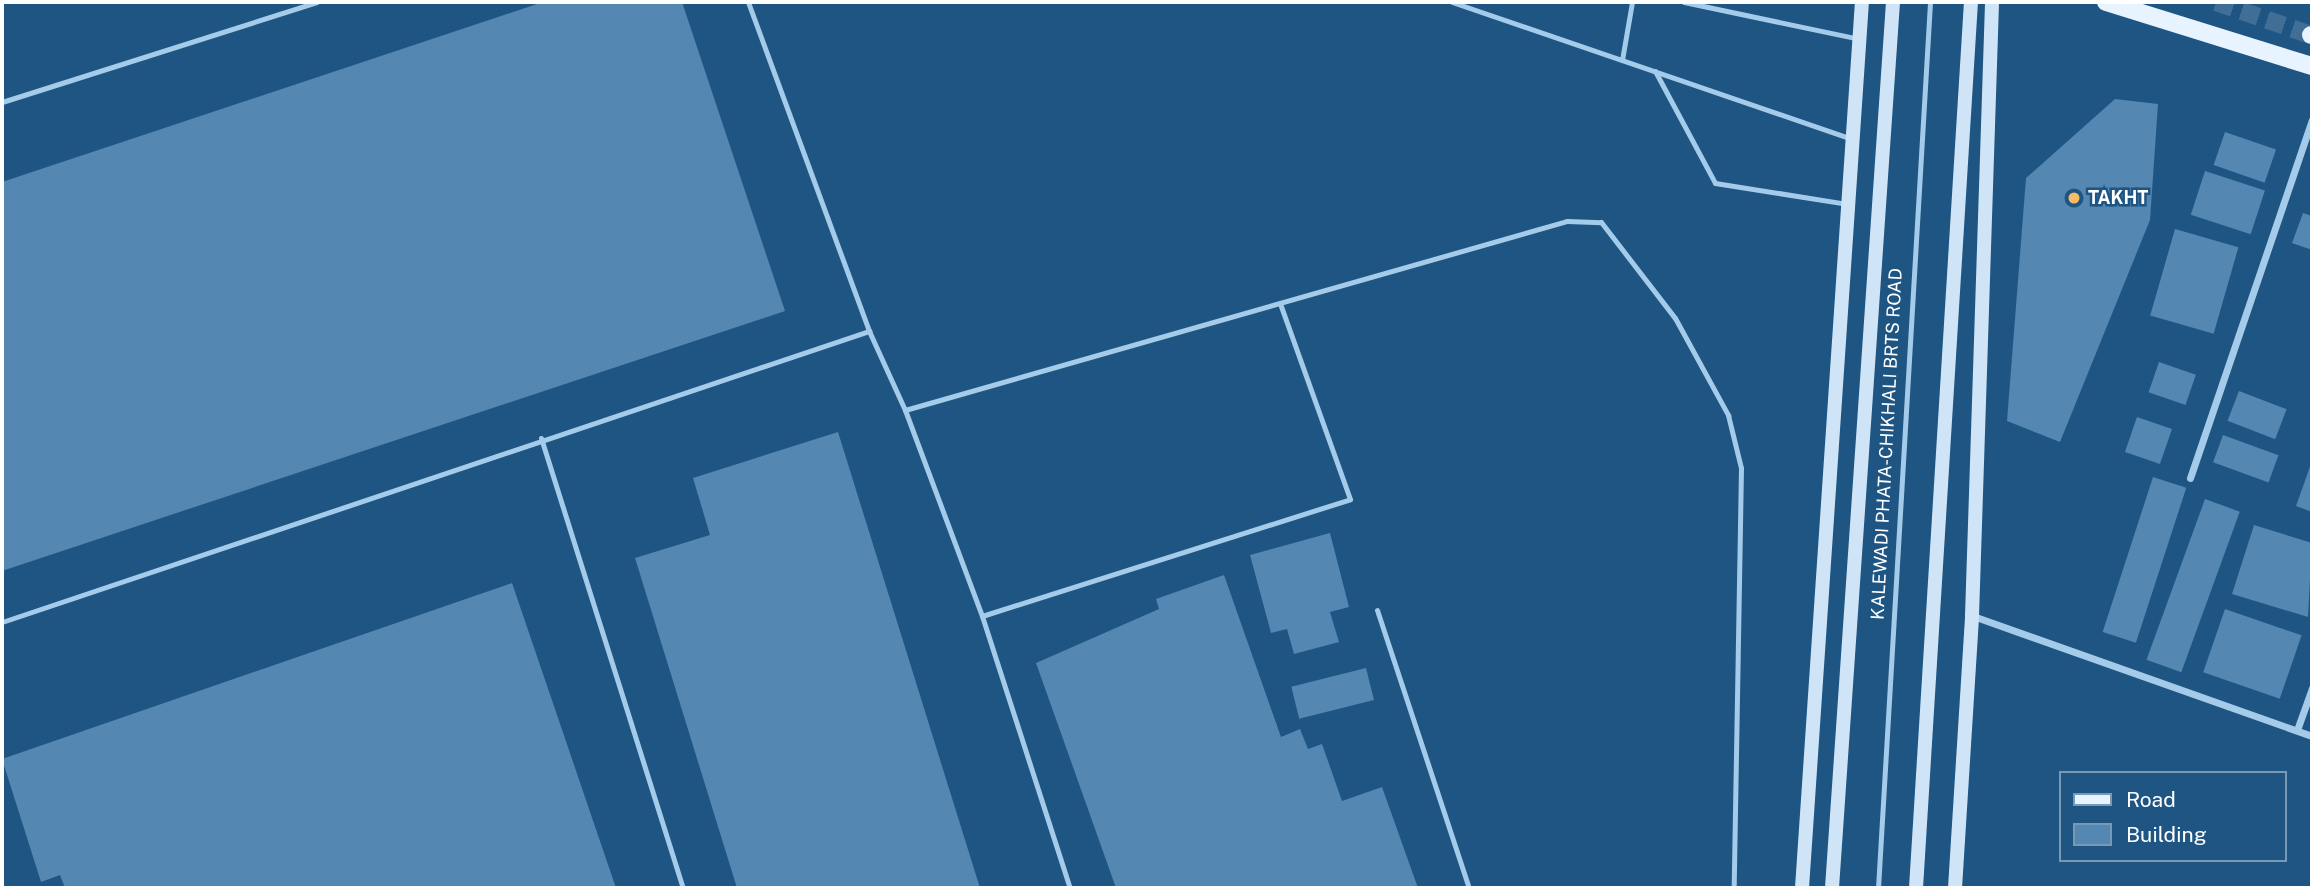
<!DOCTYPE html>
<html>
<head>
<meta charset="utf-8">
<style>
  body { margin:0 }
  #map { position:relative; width:2314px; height:890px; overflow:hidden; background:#1e5582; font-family:"Public Sans",sans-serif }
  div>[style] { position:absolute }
  .building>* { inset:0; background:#5487b1; transform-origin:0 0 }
  .primary-tunnel>* { height:18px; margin-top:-9px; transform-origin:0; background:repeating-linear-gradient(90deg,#406e95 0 18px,transparent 0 27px) }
  .service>* { height:5px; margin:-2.5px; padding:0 2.5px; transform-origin:2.5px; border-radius:2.5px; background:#a4cbe9 }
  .minor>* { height:7px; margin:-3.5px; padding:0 3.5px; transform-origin:3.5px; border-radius:3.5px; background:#a4cbe9 }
  .secondary>* { height:14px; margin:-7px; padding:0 7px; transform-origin:7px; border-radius:7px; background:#cfe5f7 }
  .primary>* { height:18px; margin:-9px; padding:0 9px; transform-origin:9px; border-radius:9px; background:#e7f3fe }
  .dots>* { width:19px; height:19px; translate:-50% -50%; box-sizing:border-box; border:4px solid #1e5582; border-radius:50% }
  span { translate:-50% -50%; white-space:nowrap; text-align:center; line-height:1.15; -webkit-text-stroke:5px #1e5582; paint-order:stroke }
  .poi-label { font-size:18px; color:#fff; font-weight:700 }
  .left { translate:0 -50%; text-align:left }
  .street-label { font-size:18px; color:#fff }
  .frame { position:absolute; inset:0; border:4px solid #fff; pointer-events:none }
  .legend { position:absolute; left:2059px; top:771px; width:228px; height:91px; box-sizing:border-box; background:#1e5582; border:2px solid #7899b4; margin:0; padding:9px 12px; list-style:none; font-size:21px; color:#fff }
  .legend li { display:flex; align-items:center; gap:14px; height:35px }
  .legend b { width:35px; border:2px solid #7899b4 }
</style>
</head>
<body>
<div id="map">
  <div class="building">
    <div style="clip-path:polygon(543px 2px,682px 2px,785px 311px,2px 571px,2px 182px)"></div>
    <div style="clip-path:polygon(2115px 99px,2158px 104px,2150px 220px,2060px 442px,2007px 421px,2026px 178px)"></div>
    <div style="left:2225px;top:132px;width:54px;height:35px;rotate:19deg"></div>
    <div style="left:2205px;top:171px;width:63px;height:46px;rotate:18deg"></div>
    <div style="clip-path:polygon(2303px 213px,2312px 216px,2312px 250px,2292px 243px)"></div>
    <div style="left:2175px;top:229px;width:66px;height:90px;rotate:16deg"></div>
    <div style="left:2159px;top:362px;width:39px;height:32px;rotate:19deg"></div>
    <div style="left:2239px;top:391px;width:51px;height:32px;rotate:21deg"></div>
    <div style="left:2137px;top:417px;width:37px;height:37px;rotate:19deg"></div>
    <div style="clip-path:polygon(838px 432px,980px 888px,737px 888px,635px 558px,710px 535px,693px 478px)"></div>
    <div style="left:2223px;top:435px;width:59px;height:29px;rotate:20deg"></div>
    <div style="clip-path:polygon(2312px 461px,2312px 512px,2296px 506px)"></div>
    <div style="left:2153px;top:477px;width:35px;height:163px;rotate:18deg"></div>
    <div style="left:2205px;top:499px;width:37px;height:171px;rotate:20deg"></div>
    <div style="clip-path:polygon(2254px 525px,2312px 543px,2308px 617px,2232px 594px)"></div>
    <div style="clip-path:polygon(1330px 533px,1349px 607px,1330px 612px,1339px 642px,1294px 654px,1287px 629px,1271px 633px,1250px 555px)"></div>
    <div style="clip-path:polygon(1224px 575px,1281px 737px,1300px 729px,1308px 749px,1322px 744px,1342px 801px,1382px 787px,1418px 888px,1116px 888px,1036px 663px,1159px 609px,1156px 599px)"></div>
    <div style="clip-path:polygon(512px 583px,616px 888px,65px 888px,60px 875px,41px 882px,2px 759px)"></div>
    <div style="left:2225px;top:609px;width:81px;height:67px;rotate:19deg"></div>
    <div style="left:1366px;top:668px;width:33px;height:77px;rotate:76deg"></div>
  </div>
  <div class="primary-tunnel">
    <div style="left:2216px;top:2px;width:101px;rotate:19.2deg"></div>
  </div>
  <div class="service">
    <div style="left:748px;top:2px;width:351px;rotate:69.8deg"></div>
    <div style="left:1452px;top:2px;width:424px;rotate:18.9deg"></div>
    <div style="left:1684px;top:2px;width:179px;rotate:11.9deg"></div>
    <div style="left:1622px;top:60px;width:59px;rotate:-80.2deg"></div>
    <div style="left:1655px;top:71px;width:127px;rotate:61.8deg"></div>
    <div style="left:1715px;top:183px;width:135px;rotate:9deg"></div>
    <div style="left:2px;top:102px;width:330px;rotate:-17.6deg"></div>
    <div style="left:905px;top:410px;width:688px;rotate:-15.93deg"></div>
    <div style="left:1567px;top:221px;width:34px;rotate:2deg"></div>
    <div style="left:1601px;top:222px;width:121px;rotate:52.4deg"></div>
    <div style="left:1675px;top:318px;width:111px;rotate:61.3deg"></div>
    <div style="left:1728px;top:415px;width:55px;rotate:76.2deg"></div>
    <div style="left:1741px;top:468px;width:420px;rotate:91deg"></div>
    <div style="left:541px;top:438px;width:472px;rotate:72.5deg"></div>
    <div style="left:1377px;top:610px;width:293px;rotate:71.7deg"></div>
    <div style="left:982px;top:616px;width:386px;rotate:-17.6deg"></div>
    <div style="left:1350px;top:499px;width:208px;rotate:-109.7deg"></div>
    <div style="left:2px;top:622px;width:915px;rotate:-18.55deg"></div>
    <div style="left:869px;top:331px;width:87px;rotate:65.5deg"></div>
    <div style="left:905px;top:410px;width:220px;rotate:69.5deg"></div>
    <div style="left:982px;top:616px;width:286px;rotate:72.1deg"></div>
    <div style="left:1878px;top:888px;width:888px;rotate:-86.64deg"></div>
  </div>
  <div class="minor">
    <div style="left:2190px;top:478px;width:378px;rotate:-71.2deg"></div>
    <div style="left:1973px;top:616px;width:360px;rotate:19.5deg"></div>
    <div style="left:2297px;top:730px;width:45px;rotate:-70.3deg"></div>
  </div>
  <div class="secondary">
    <div style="left:1802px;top:888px;width:888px;rotate:-86.13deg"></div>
    <div style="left:1832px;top:888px;width:888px;rotate:-86.06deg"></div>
    <div style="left:1916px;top:888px;width:888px;rotate:-86.45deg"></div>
    <div style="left:1955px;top:888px;width:273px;rotate:-86.4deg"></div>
    <div style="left:1972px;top:616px;width:614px;rotate:-88.13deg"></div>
  </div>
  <div class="primary">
    <div style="left:2106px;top:2px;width:216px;rotate:17.3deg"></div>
    <div style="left:2311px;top:35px;width:1px"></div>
  </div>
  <div class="dots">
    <div style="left:2074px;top:198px;background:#f8bd64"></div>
  </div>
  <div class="poi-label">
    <span class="left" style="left:2088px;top:198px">TAKHT</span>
  </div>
  <div class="street-label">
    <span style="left:1887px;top:444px;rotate:-87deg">KALEWADI PHATA-CHIKHALI BRTS ROAD</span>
  </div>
  <div class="frame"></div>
  <ul class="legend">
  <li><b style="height:9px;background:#e7f3fe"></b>Road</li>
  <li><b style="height:19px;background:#5487b1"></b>Building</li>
  </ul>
</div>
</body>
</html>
